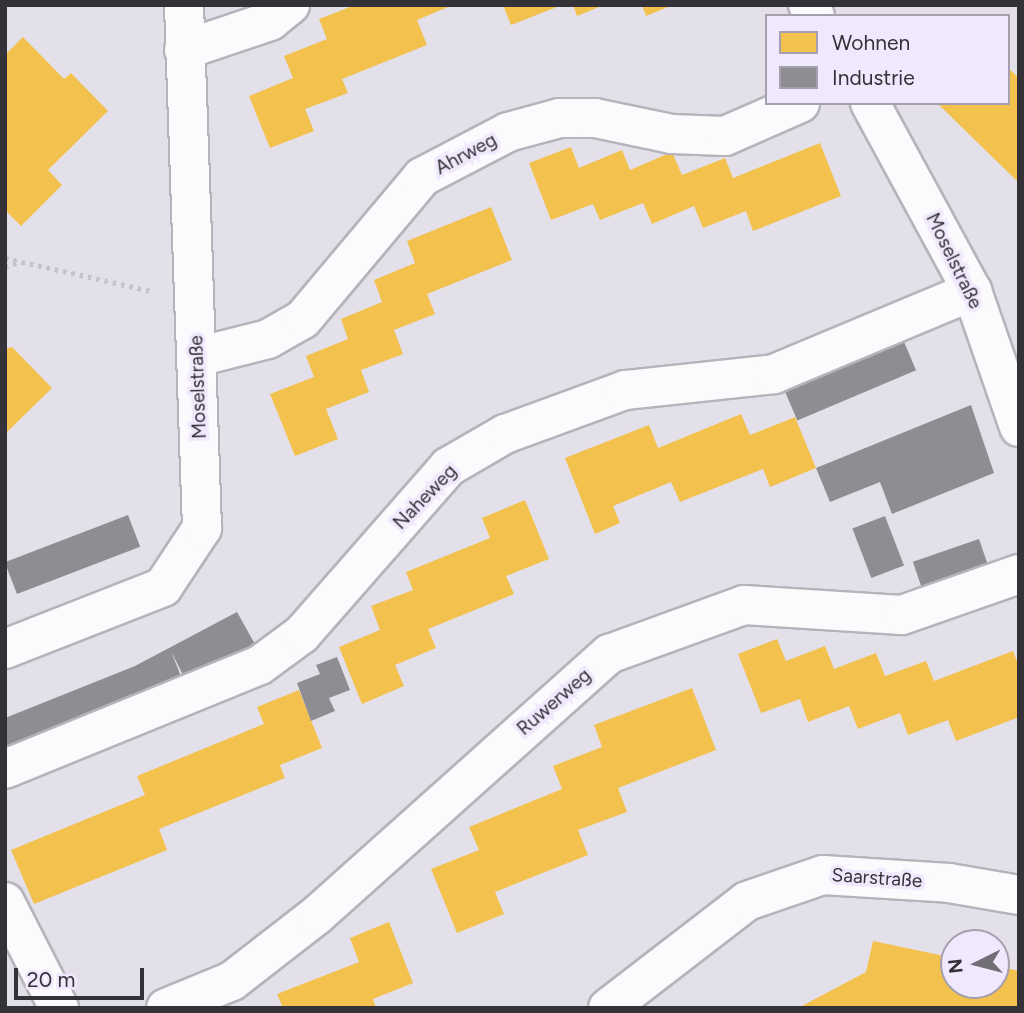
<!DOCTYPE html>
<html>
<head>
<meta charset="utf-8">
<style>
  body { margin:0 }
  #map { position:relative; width:1024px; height:1013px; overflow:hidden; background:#e4e0ea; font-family:Figtree,sans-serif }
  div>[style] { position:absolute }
  .homes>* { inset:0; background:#f2c14e }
  .industry>* { inset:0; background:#8d8d92; transform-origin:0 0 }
  .path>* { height:4.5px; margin-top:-2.25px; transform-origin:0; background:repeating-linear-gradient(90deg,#c5c3c7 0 3.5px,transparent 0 8.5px) }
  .roads { filter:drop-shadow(2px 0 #b6b3ba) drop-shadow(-2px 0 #b6b3ba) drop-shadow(0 2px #b6b3ba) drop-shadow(0 -2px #b6b3ba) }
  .street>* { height:38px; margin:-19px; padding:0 19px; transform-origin:19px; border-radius:19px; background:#fbfafc }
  span { translate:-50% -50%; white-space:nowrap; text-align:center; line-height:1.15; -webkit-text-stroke:7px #f0e8fc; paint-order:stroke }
  .street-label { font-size:19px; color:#343138 }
  .frame { position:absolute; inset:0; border:7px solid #343138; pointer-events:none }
  .legend { position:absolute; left:765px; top:14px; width:245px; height:91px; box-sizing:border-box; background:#f0e8fc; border:2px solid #a59fae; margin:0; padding:9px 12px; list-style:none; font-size:21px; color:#343138 }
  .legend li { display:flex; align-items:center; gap:14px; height:35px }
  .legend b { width:35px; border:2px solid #a59fae }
  .north { position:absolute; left:940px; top:929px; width:70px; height:70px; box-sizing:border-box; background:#f0e8fc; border:2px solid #a59fae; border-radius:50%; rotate:264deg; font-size:19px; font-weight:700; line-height:28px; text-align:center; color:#343138 }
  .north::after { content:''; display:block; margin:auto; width:24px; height:32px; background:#726e76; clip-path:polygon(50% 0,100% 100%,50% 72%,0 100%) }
  .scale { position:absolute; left:14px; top:968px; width:130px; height:32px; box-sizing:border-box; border:4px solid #343138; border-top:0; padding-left:9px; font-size:21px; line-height:24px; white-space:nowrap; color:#343138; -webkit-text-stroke:5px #f0e8fc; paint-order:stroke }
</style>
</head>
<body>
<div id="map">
  <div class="homes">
    <div style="clip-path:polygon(355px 5px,453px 5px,417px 20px,427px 45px,342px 79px,348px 93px,305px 109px,314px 131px,270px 148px,249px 96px,293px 78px,284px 56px,327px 39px,319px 19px)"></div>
    <div style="clip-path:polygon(503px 5px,562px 5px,511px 25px)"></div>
    <div style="clip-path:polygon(573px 5px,604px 5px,577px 16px)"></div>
    <div style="clip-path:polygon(642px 5px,673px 5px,646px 16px)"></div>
    <div style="clip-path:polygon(23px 37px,64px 79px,71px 73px,108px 111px,48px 170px,62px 185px,21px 226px,5px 210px,5px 55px)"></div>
    <div style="clip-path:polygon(1008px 68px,1019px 78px,1019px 183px,937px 103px,1008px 103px)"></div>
    <div style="clip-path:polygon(820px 143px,841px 196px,753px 231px,746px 211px,703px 228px,694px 206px,652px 224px,643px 203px,600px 220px,593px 204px,551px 220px,529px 163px,571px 147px,579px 168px,622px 150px,630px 170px,672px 152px,682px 175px,725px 158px,733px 178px)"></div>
    <div style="clip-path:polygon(491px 207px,512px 260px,427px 294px,435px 314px,394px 330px,403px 354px,361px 370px,369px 392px,326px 409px,338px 439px,295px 456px,270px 394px,314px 377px,306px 356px,348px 339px,341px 319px,382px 302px,374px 280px,415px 263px,407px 241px)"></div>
    <div style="clip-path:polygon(12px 347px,52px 388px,5px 434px,5px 349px)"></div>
    <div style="clip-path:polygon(741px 414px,750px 435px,795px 417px,816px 468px,770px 487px,763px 469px,680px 502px,671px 482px,613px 506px,620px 523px,595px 534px,565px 458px,649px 425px,658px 448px)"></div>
    <div style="clip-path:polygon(525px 500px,549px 559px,506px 576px,514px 594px,428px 629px,436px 648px,395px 665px,404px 686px,362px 704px,339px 647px,380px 630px,371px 606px,413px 590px,406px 572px,490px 538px,482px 518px)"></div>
    <div style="clip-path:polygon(777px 639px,786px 661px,825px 646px,834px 669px,876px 653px,885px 676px,926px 661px,934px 681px,1013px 651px,1019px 666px,1019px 717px,956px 741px,948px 720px,908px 735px,900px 713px,858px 729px,849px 706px,808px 722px,800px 699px,761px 713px,738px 654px)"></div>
    <div style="clip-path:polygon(692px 688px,716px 750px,618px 788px,627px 812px,578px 830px,588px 855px,495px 892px,504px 914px,457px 933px,431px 869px,479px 850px,469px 827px,562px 789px,553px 766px,602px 747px,594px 725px)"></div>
    <div style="clip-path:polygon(299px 690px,322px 748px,280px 765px,285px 778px,159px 829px,167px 850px,34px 904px,11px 850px,145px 795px,137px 776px,264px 724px,257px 707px)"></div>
    <div style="clip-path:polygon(389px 922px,413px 983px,373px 999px,376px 1008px,283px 1008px,277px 994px,359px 962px,350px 938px)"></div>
    <div style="clip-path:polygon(873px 941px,954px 958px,954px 985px,996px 985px,996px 966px,1019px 971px,1019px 1008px,798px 1008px,866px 972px)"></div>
  </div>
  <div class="industry">
    <div style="left:902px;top:337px;width:36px;height:129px;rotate:67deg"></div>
    <div style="clip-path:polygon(971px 405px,994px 473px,892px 514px,880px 482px,830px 502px,816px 468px)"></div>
    <div style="left:128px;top:515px;width:34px;height:132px;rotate:69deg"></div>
    <div style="left:885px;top:516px;width:53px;height:35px;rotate:69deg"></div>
    <div style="left:979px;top:539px;width:34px;height:70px;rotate:71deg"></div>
    <div style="clip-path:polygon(237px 612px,256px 646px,187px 683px,171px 651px,184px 684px,5px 756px,5px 718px,135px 666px)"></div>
    <div style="clip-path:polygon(337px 657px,350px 690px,329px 698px,335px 711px,311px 721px,297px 683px,320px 674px,316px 665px)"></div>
  </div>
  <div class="path">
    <div style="left:5px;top:258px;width:150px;rotate:12.7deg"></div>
    <div style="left:5px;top:267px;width:14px;rotate:-21deg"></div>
  </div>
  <div class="roads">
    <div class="street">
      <div style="left:808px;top:5px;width:13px;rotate:58deg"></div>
      <div style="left:184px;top:50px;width:91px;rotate:-18.6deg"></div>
      <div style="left:270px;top:21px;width:26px;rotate:-39deg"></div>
      <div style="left:870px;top:103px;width:214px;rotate:61.5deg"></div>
      <div style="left:972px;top:291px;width:144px;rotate:70.9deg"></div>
      <div style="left:197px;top:357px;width:73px;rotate:-14.2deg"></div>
      <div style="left:268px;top:339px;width:40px;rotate:-29.7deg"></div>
      <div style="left:303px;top:319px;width:185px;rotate:-50deg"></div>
      <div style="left:422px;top:177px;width:97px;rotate:-27.6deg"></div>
      <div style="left:508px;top:132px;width:54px;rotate:-15.1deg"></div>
      <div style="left:560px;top:118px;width:35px"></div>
      <div style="left:595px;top:118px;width:79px;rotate:11.7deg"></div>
      <div style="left:672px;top:134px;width:53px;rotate:2.2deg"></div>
      <div style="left:725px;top:136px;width:82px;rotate:-23.7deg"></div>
      <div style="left:5px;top:649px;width:170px;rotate:-21.4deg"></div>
      <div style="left:163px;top:587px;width:71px;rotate:-56.5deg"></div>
      <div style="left:202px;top:528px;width:523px;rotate:-91.97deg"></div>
      <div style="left:5px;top:769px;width:275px;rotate:-22.2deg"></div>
      <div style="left:260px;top:665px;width:52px;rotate:-36.4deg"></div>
      <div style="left:302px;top:634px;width:222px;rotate:-48.8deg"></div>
      <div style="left:448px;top:467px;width:66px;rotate:-30.1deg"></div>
      <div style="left:505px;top:434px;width:128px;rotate:-20.1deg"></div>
      <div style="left:625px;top:390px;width:150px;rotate:-6.1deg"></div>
      <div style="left:774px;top:374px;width:215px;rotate:-22.7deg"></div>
      <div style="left:5px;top:902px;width:119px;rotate:63deg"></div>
      <div style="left:166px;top:1008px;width:71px;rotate:-22.2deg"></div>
      <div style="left:232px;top:981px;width:108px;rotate:-37.8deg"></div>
      <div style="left:317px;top:915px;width:392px;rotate:-41.8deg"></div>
      <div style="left:609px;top:654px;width:144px;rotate:-19.9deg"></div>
      <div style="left:744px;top:605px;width:158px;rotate:3.6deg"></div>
      <div style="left:902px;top:615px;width:124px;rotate:-19.3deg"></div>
      <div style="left:608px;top:1008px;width:175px;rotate:-37.6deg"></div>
      <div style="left:747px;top:901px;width:80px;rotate:-18.9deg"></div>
      <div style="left:823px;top:875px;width:126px;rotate:3.6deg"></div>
      <div style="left:949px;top:883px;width:71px;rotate:9.7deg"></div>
    </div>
  </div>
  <div class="street-label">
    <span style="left:466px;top:154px;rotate:-28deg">Ahrweg</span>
    <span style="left:954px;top:261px;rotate:64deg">Moselstraße</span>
    <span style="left:198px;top:387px;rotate:-92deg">Moselstraße</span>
    <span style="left:425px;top:497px;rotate:-46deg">Naheweg</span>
    <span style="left:554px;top:702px;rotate:-41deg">Ruwerweg</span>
    <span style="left:877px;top:878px;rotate:4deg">Saarstraße</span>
  </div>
  <div class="frame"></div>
  <ul class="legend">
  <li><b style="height:19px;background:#f2c14e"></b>Wohnen</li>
  <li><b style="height:19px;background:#8d8d92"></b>Industrie</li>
  </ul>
  <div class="north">N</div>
  <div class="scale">20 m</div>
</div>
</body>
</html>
